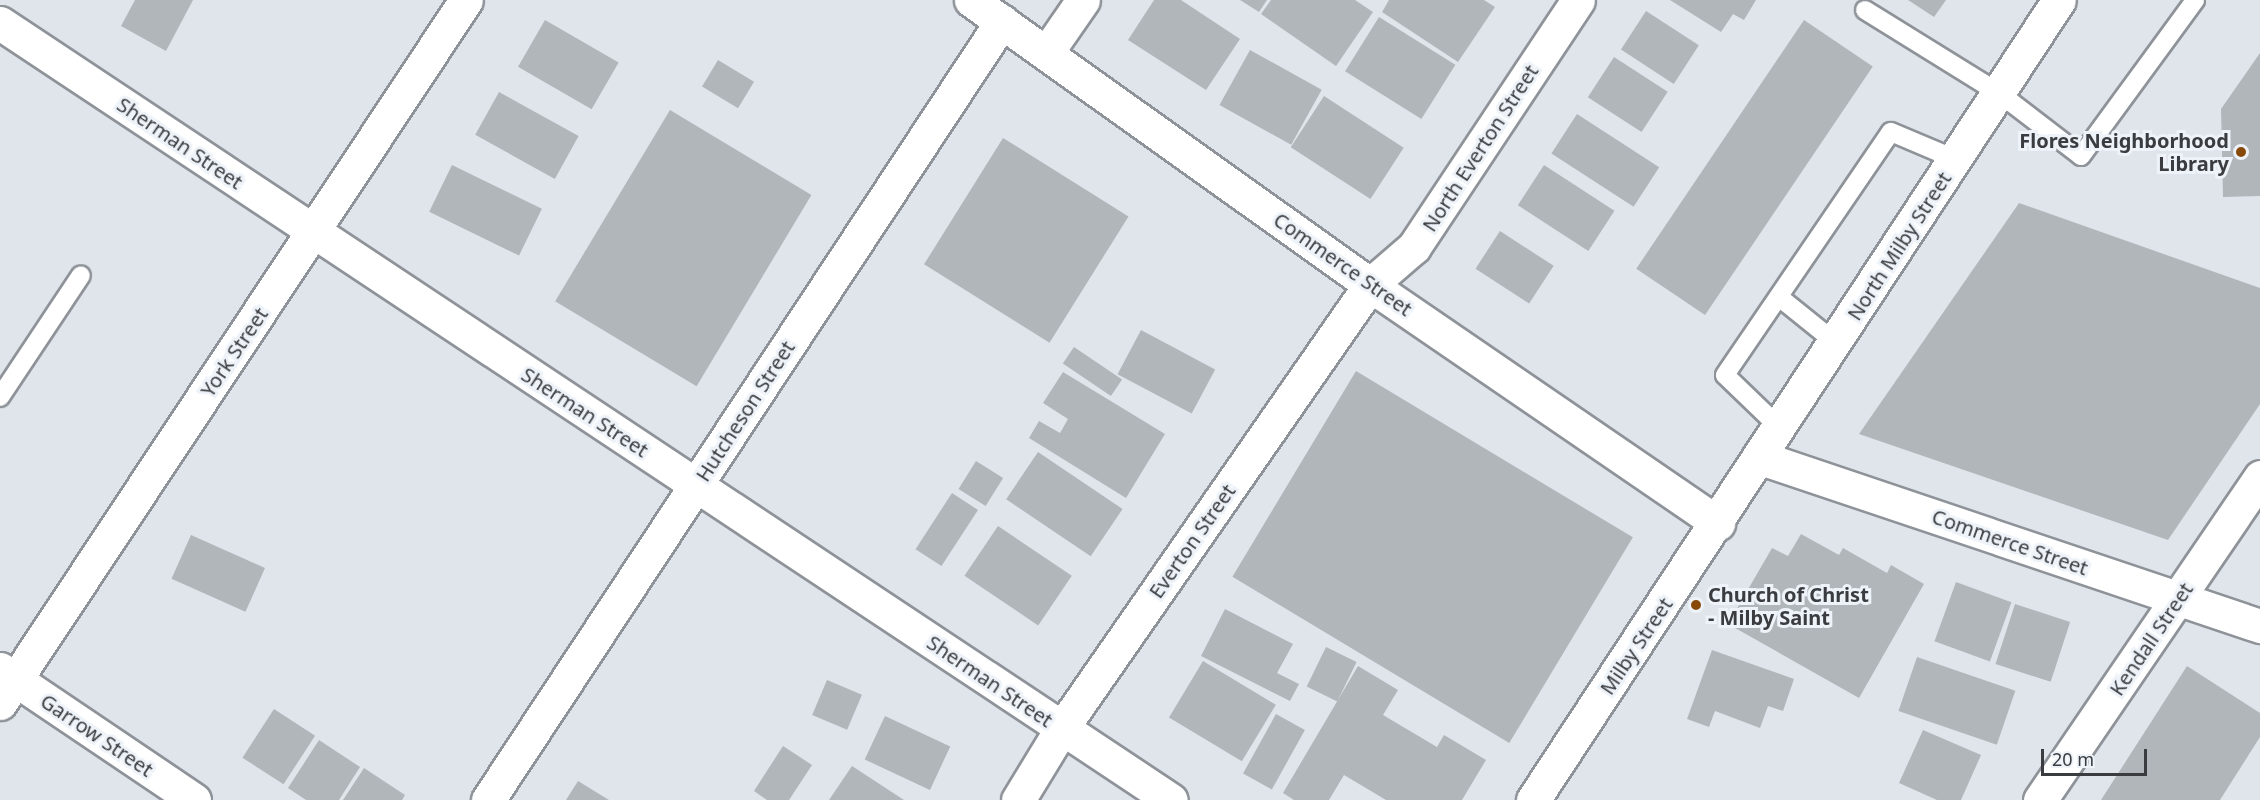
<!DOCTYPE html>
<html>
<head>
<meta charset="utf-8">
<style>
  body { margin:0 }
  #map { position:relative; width:2260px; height:800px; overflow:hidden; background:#e0e5eb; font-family:"Noto Sans",sans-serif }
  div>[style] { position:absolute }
  .building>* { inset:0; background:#b1b6bb; transform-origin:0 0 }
  .roads { filter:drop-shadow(2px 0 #8e9399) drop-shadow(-2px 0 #8e9399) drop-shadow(0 2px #8e9399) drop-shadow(0 -2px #8e9399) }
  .service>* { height:18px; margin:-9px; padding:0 9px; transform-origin:9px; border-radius:9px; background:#fff }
  .minor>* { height:33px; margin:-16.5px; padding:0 16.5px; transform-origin:16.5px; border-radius:16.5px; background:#fff }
  .tertiary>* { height:33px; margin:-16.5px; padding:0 16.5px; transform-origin:16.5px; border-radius:16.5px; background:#fff }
  .secondary>* { height:33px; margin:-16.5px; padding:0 16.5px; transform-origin:16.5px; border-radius:16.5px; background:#fff }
  .dots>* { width:16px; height:16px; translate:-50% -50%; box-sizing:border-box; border:3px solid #edf3f9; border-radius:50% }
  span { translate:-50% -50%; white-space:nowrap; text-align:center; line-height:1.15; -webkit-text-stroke:6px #edf3f9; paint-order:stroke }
  .poi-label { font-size:20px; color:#3a3c3f; font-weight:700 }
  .right { translate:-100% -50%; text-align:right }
  .left { translate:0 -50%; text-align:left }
  .street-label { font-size:20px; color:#3a3c3f }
  .scale { position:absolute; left:2041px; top:749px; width:106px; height:27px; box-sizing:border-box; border:3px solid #3a3c3f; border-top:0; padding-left:8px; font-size:18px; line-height:21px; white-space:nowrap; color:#3a3c3f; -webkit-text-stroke:4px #edf3f9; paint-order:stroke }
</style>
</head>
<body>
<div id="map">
  <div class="building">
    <div style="clip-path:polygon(135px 0,193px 0,166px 51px,121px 26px)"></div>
    <div style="clip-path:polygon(1154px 0,1181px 0,1240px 39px,1206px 90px,1128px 40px)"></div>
    <div style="clip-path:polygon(1240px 0,1267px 0,1259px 12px)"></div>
    <div style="clip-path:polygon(1271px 0,1355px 0,1373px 12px,1336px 66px,1261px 14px)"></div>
    <div style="clip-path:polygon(1389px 0,1484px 0,1495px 7px,1458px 62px,1382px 12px)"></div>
    <div style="clip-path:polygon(1670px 0,1756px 0,1744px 20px,1733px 14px,1721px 32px)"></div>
    <div style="clip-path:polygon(1908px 0,1946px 0,1934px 17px)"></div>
    <div style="left:1646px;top:11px;width:63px;height:46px;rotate:33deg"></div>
    <div style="left:1379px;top:17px;width:90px;height:64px;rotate:32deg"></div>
    <div style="left:545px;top:20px;width:85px;height:54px;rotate:30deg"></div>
    <div style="left:1804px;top:20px;width:83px;height:300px;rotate:34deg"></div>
    <div style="left:1250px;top:50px;width:82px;height:63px;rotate:29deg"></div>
    <div style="clip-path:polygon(2260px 53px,2260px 196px,2223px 197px,2221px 109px)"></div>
    <div style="left:1614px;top:57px;width:64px;height:48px;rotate:33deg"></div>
    <div style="left:718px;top:60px;width:42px;height:31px;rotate:31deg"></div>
    <div style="left:499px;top:92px;width:91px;height:49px;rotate:29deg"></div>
    <div style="left:1324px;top:96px;width:95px;height:61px;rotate:33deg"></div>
    <div style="left:670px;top:110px;width:165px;height:223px;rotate:31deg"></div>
    <div style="left:1577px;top:114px;width:98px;height:47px;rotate:33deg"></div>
    <div style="left:1003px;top:138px;width:148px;height:149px;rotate:32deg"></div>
    <div style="left:452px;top:165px;width:100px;height:52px;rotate:26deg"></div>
    <div style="left:1544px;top:165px;width:84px;height:48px;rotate:33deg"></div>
    <div style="clip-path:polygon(2019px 203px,2260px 288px,2260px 404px,2168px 540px,1859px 434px)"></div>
    <div style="left:1500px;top:231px;width:64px;height:45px;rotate:33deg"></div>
    <div style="left:1141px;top:330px;width:84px;height:50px;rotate:28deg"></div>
    <div style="left:1074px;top:347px;width:58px;height:20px;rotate:34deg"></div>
    <div style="left:1356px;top:371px;width:323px;height:240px;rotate:31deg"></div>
    <div style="clip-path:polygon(1063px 372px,1165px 434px,1126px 498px,1029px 438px,1039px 421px,1060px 433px,1068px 419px,1043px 403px)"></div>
    <div style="left:1038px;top:452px;width:102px;height:57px;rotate:34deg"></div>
    <div style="left:976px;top:461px;width:32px;height:33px;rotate:32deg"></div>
    <div style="left:952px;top:493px;width:31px;height:67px;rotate:33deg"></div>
    <div style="left:998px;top:526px;width:89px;height:60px;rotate:34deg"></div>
    <div style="clip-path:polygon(1801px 534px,1839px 555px,1843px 548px,1887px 573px,1891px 565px,1924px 584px,1859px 698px,1728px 624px,1772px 548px,1788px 556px)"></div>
    <div style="left:191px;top:535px;width:81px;height:48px;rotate:24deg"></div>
    <div style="left:1956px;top:582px;width:59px;height:63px;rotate:20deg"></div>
    <div style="left:2015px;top:604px;width:58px;height:63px;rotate:18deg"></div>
    <div style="clip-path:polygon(1225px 609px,1293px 644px,1277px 673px,1299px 684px,1290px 701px,1201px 656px)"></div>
    <div style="left:1326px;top:647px;width:34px;height:44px;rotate:26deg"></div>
    <div style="clip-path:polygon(1712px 650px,1794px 679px,1783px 711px,1768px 706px,1760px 728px,1715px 711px,1709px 727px,1687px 719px)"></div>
    <div style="left:1917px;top:657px;width:104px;height:57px;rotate:19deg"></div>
    <div style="left:1203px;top:661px;width:85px;height:66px;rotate:31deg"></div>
    <div style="clip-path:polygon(1358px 666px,1398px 690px,1383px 715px,1437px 747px,1444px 735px,1486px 760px,1462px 800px,1386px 800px,1344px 775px,1329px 800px,1294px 800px,1283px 793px)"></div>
    <div style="clip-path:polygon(2187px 666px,2260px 713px,2260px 737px,2220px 800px,2101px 800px)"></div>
    <div style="left:827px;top:680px;width:38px;height:38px;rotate:23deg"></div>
    <div style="left:274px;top:709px;width:49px;height:58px;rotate:33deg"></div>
    <div style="left:1276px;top:714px;width:33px;height:68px;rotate:29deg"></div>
    <div style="left:885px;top:716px;width:72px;height:48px;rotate:25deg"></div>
    <div style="clip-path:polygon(1923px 730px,1981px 755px,1961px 800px,1937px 800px,1899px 783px)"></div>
    <div style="clip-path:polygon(319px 740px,360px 767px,339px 800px,306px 800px,288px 788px)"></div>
    <div style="clip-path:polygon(783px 746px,812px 765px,789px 800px,767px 800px,754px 791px)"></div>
    <div style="clip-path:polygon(852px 766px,904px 800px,829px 800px)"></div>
    <div style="clip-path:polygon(364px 768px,405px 795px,402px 800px,343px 800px)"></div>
    <div style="clip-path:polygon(578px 781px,609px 800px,566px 800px)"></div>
  </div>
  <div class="roads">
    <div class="service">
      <div style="left:1865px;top:10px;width:158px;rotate:31.8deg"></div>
      <div style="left:1999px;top:93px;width:103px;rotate:37.5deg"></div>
      <div style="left:2081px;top:156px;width:193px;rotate:-53.8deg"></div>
      <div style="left:1779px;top:297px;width:73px;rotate:38.9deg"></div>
      <div style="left:0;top:397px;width:146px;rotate:-56.4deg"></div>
      <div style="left:1780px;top:428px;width:76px;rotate:-136.1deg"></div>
      <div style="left:1725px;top:375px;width:294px;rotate:-55.7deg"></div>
      <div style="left:1891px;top:132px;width:69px;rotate:22.9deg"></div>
    </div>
    <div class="minor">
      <div style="left:971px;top:0;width:490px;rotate:35.5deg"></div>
      <div style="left:1370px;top:285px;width:422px;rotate:34.4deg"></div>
      <div style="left:0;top:23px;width:1405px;rotate:33.57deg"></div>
      <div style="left:1047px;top:52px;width:63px;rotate:-55.3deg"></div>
      <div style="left:1761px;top:458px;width:527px;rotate:18.61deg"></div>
      <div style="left:0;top:669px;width:234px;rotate:34deg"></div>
      <div style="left:488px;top:800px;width:933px;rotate:-56.58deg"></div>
      <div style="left:1018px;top:800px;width:84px;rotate:-58.6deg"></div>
      <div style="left:1062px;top:728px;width:540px;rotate:-55.19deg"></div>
      <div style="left:1370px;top:285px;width:58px;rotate:-40.8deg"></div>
      <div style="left:1414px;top:247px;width:296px;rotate:-56.4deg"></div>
      <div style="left:2040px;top:800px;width:391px;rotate:-55.7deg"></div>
    </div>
    <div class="tertiary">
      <div style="left:1533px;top:800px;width:957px;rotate:-56.68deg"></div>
    </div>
    <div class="secondary">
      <div style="left:0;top:703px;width:843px;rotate:-56.46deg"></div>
    </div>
  </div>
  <div class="dots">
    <div style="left:2241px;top:152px;background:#884a0a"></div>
    <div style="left:1696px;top:605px;background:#884a0a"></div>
  </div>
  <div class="poi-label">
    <span class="right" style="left:2229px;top:152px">Flores Neighborhood<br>Library</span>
    <span class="left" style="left:1708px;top:606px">Church of Christ<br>- Milby Saint</span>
  </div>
  <div class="street-label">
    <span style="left:180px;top:143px;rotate:34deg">Sherman Street</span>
    <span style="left:1480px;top:148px;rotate:-57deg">North Everton Street</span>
    <span style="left:1899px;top:246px;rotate:-57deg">North Milby Street</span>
    <span style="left:1343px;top:264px;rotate:35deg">Commerce Street</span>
    <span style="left:234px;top:352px;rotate:-56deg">York Street</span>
    <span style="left:745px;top:411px;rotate:-57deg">Hutcheson Street</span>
    <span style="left:585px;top:412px;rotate:33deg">Sherman Street</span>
    <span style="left:1192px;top:541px;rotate:-55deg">Everton Street</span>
    <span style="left:2010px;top:542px;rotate:19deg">Commerce Street</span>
    <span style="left:2151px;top:639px;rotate:-56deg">Kendall Street</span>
    <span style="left:1636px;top:646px;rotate:-56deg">Milby Street</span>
    <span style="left:990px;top:681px;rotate:34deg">Sherman Street</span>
    <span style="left:97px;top:735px;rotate:34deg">Garrow Street</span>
  </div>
  <div class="scale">20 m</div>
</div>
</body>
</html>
